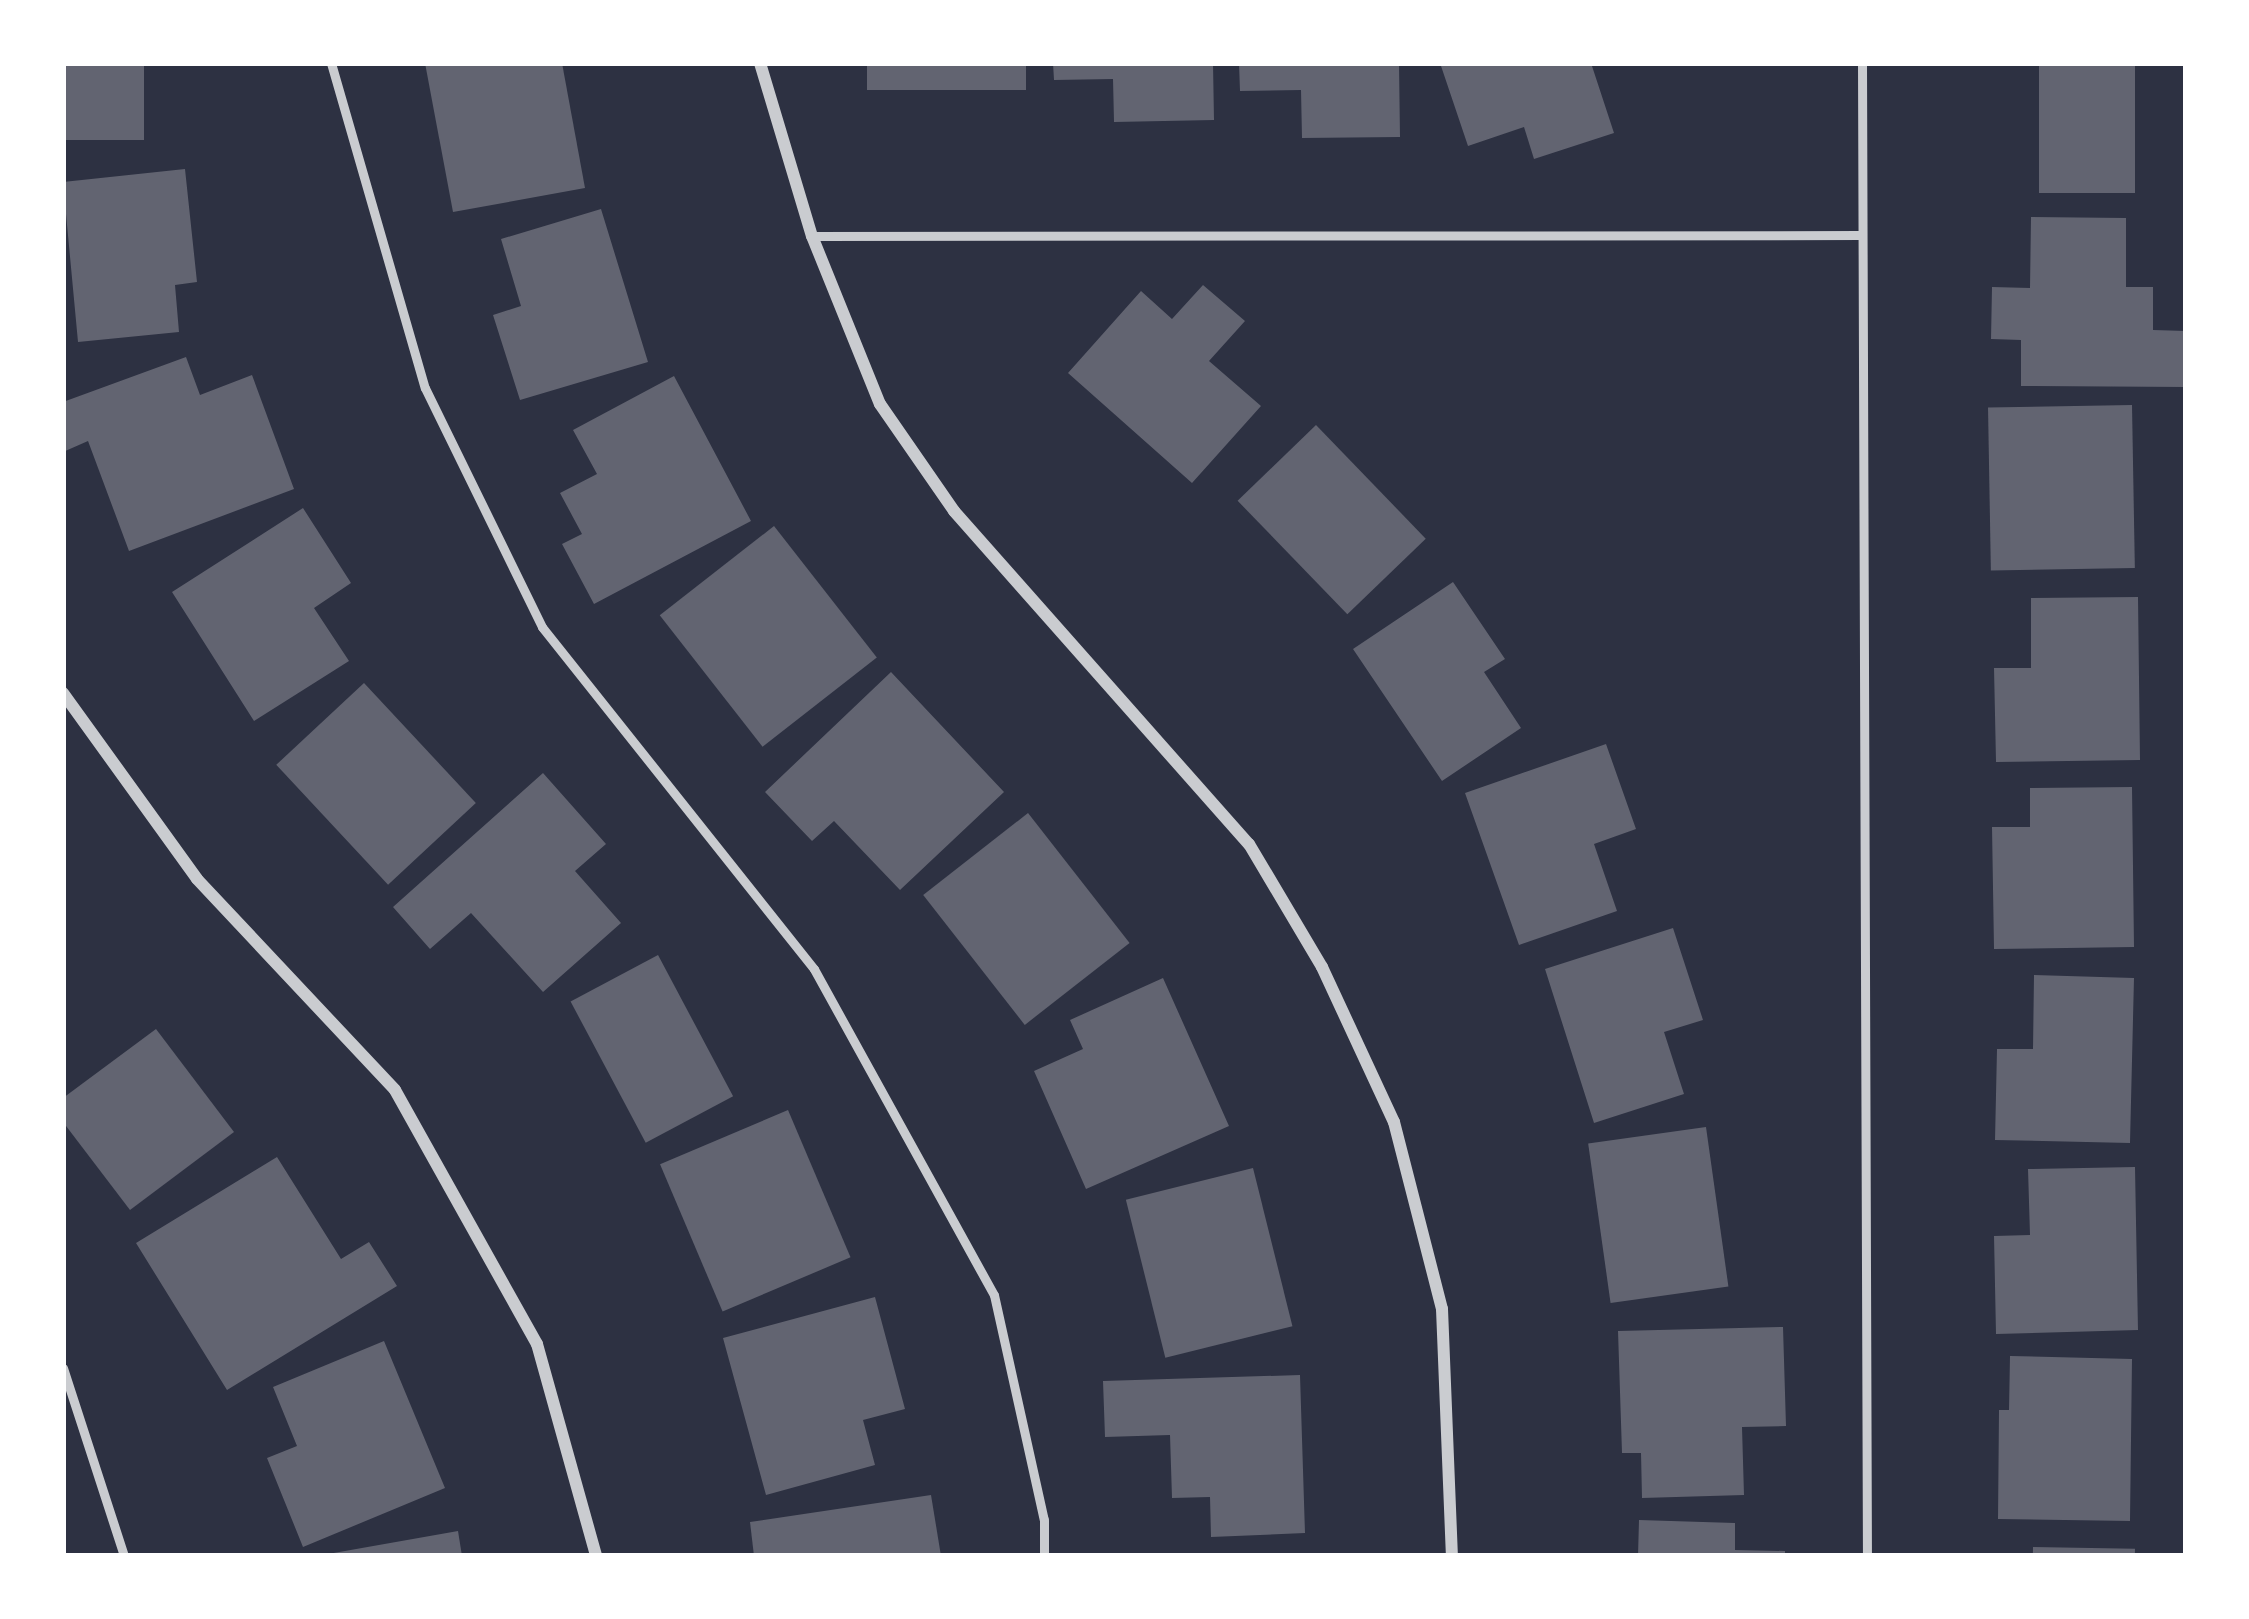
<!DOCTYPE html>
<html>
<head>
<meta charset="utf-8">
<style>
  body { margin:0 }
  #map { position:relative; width:2249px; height:1619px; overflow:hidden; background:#2d3142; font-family:Montserrat,sans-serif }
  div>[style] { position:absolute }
  .building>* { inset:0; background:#626471; transform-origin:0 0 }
  .service>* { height:9px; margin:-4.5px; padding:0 4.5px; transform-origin:4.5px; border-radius:4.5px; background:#caccd0 }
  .minor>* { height:12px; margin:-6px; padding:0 6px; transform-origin:6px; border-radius:6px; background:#caccd0 }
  span { translate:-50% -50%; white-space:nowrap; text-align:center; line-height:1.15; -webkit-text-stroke:10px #fff; paint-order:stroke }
  .frame { position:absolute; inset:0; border:66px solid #fff; pointer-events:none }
</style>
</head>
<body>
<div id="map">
  <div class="building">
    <div style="left:63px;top:63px;width:81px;height:77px"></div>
    <div style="clip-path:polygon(425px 63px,562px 63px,585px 188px,453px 212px)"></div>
    <div style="left:867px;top:63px;width:159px;height:27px"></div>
    <div style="clip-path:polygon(1053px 63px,1213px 63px,1214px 120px,1114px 122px,1113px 79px,1054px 80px)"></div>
    <div style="clip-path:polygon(1239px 63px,1399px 63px,1400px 137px,1302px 138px,1301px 90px,1240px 91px)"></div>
    <div style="clip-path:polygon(1440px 63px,1591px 63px,1614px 133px,1534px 159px,1524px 127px,1468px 146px)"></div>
    <div style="left:2039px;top:63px;width:96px;height:130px"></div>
    <div style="clip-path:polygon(185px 169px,197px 282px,175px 285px,179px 332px,78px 342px,63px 182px)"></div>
    <div style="clip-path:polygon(601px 209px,648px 362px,520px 400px,493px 315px,521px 306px,501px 239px)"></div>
    <div style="clip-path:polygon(2031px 217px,2126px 218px,2126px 287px,2153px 287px,2153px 330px,2186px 331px,2186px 387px,2021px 386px,2021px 340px,1991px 339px,1992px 287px,2030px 288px)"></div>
    <div style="clip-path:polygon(1203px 285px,1245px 321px,1209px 361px,1261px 406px,1192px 483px,1068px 373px,1141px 291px,1172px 319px)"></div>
    <div style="clip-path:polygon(186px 357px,200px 395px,252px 375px,294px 489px,129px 551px,88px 441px,63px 452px,63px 402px)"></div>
    <div style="clip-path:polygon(674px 376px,751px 521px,594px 604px,562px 544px,582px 534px,560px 493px,597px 474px,573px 430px)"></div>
    <div style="left:2132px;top:405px;width:163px;height:144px;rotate:89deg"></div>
    <div style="left:1316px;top:425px;width:158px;height:109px;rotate:46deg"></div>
    <div style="clip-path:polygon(303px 508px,351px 583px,314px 608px,349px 661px,254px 721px,172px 592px)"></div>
    <div style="left:774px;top:526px;width:167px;height:145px;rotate:52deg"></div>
    <div style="clip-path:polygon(1453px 582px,1505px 659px,1484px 672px,1521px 728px,1442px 781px,1353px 649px)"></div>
    <div style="clip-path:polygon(2138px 597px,2140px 760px,1996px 762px,1994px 668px,2031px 668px,2031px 598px)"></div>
    <div style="clip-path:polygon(891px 672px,1004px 792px,900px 890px,834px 821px,812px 841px,765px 792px)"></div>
    <div style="left:364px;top:683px;width:164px;height:120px;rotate:47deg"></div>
    <div style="clip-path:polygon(1606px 744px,1636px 829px,1594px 844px,1617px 911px,1519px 945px,1465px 793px)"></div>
    <div style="clip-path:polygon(543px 773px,606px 844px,575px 871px,621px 923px,543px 992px,471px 913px,430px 949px,393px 907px)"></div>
    <div style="clip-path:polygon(2132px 787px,2134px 947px,1994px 949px,1992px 827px,2030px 827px,2030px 788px)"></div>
    <div style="left:1028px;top:813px;width:165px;height:133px;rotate:52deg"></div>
    <div style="clip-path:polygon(1673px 928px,1703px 1020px,1664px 1032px,1684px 1094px,1594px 1123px,1545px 969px)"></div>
    <div style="left:658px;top:955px;width:160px;height:99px;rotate:62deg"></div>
    <div style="clip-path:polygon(2034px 975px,2134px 978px,2130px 1143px,1995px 1140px,1997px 1049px,2033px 1049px)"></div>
    <div style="clip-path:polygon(1163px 978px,1229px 1126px,1086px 1189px,1034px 1071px,1083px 1049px,1070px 1020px)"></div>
    <div style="clip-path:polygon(156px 1029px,234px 1132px,130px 1210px,63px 1122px,63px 1098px)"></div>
    <div style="left:788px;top:1110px;width:160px;height:139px;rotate:67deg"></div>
    <div style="left:1706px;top:1127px;width:161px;height:119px;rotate:82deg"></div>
    <div style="clip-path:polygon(277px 1157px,341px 1259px,369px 1242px,397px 1286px,227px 1390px,136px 1243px)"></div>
    <div style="clip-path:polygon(2135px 1167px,2138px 1330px,1996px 1334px,1994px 1236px,2030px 1235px,2028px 1169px)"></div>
    <div style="left:1253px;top:1168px;width:163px;height:131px;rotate:76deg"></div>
    <div style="clip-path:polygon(875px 1297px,905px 1409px,863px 1420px,875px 1465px,766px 1495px,723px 1338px)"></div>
    <div style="clip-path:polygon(1783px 1327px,1786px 1426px,1742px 1427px,1744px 1495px,1642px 1498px,1641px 1453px,1622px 1453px,1618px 1331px)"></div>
    <div style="clip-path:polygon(384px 1341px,445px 1488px,303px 1547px,267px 1458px,297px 1446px,273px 1387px)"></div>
    <div style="clip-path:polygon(2010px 1356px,2132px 1359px,2130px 1521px,1998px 1519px,1999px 1410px,2009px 1410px)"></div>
    <div style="clip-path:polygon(1300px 1375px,1305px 1533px,1211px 1537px,1210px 1497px,1172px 1498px,1170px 1435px,1105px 1437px,1103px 1381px)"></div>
    <div style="clip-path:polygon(931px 1495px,941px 1556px,754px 1556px,750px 1522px)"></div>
    <div style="clip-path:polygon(1639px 1520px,1735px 1523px,1735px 1550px,1785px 1551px,1785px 1556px,1638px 1556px)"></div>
    <div style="clip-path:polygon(458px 1531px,462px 1556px,328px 1556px,328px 1554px)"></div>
    <div style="left:2033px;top:1547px;width:102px;height:9px;rotate:1deg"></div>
  </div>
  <div class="service">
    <div style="left:331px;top:63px;width:338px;rotate:73.9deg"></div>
    <div style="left:425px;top:388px;width:266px;rotate:63.9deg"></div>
    <div style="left:542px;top:627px;width:437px;rotate:51.5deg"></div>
    <div style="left:814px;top:969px;width:372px;rotate:61.1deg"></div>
    <div style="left:994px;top:1295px;width:230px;rotate:77.5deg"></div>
    <div style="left:1044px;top:1520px;width:36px;rotate:90deg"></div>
    <div style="left:1862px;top:63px;width:1493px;rotate:89.81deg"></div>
    <div style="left:812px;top:236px;width:1048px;rotate:-0.05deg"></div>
    <div style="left:63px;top:1368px;width:198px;rotate:72deg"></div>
  </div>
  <div class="minor">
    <div style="left:760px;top:63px;width:181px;rotate:73.3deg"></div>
    <div style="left:812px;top:236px;width:181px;rotate:68deg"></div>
    <div style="left:880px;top:404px;width:130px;rotate:55.3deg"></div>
    <div style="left:954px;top:511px;width:445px;rotate:48.5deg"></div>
    <div style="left:1249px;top:844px;width:143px;rotate:59.3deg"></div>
    <div style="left:1322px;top:967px;width:171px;rotate:65.1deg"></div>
    <div style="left:1394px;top:1122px;width:193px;rotate:75.6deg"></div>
    <div style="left:1442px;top:1309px;width:247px;rotate:87.7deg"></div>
    <div style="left:63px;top:693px;width:229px;rotate:54.2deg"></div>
    <div style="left:197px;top:879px;width:289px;rotate:46.8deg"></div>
    <div style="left:395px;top:1090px;width:291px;rotate:60.8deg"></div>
    <div style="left:537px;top:1344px;width:220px;rotate:74.4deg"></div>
  </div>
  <div class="frame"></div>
</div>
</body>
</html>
